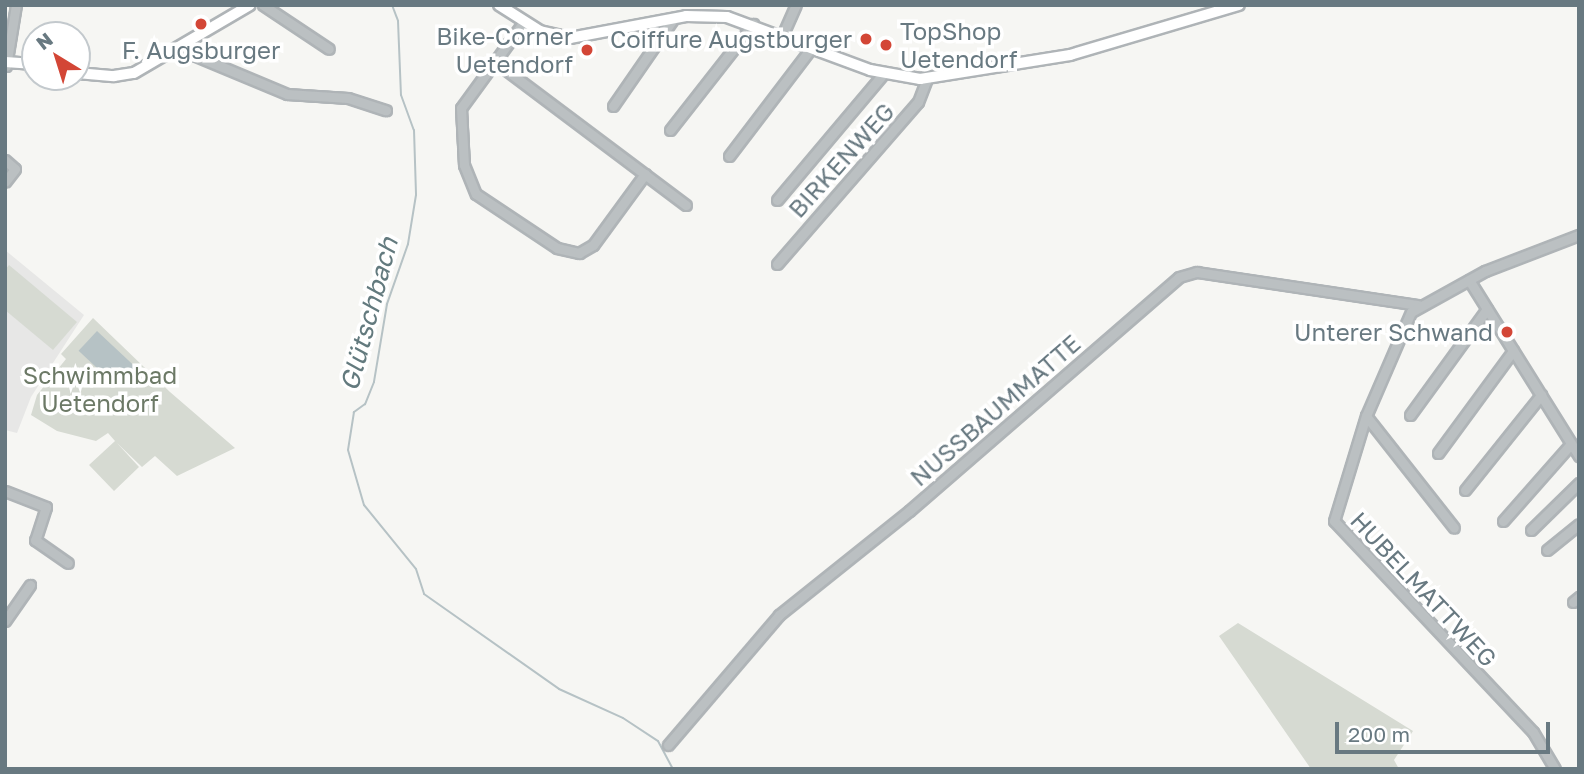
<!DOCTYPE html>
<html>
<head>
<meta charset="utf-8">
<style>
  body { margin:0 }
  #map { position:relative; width:1584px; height:774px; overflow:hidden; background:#f6f6f3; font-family:"Golos Text",sans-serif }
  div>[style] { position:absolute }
  .built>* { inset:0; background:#e7e7e6 }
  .green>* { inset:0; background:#d6dad2 }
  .water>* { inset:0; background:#b6c2c5; transform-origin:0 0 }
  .stream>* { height:2px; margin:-1px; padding:0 1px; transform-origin:1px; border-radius:1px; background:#b6c2c5 }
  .roads { filter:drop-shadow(2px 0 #afb4b7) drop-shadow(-2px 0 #afb4b7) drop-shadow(0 2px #afb4b7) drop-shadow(0 -2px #afb4b7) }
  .minor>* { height:9px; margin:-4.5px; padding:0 4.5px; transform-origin:4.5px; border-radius:4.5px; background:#bbc0c2 }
  .major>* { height:10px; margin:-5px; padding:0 5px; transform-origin:5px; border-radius:5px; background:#fff }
  .dots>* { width:19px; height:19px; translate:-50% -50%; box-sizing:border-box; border:4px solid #fff; border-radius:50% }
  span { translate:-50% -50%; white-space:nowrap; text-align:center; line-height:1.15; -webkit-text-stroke:7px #fff; paint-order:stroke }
  .poi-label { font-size:24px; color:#687981 }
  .left { translate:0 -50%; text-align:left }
  .right { translate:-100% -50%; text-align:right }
  .street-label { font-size:24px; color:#687981 }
  .park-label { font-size:24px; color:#6c7966 }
  .water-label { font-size:26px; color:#637a7e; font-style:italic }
  .frame { position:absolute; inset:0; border:7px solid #687981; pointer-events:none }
  .north { position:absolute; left:21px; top:21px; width:70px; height:70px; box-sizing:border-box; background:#fff; border:2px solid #c3c9cd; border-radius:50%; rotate:322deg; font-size:19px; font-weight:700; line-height:28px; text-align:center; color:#687981 }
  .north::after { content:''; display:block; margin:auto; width:24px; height:32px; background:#d34636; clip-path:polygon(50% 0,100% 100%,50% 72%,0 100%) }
  .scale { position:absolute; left:1335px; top:722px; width:215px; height:32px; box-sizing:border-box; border:4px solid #687981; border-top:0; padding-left:9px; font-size:21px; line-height:24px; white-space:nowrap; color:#687981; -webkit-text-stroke:5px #fff; paint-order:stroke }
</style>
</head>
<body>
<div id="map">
  <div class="built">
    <div style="clip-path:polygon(5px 250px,84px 315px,31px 397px,17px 433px,5px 430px)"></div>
  </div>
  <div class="green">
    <div style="clip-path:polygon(9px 265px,77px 322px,53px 350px,5px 310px,5px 270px)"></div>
    <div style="clip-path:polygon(93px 318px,170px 392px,235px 448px,177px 476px,155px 456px,142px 467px,117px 443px,139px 467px,114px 491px,89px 465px,115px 441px,108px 433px,96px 441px,57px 431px,31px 415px,37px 395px,66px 359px,61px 354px)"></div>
    <div style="clip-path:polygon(1238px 623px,1413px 731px,1394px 760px,1399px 769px,1311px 769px,1219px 636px)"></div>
  </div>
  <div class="water">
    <div style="left:97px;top:331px;width:53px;height:27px;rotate:43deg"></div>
  </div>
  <div class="stream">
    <div style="left:392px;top:5px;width:17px;rotate:69deg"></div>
    <div style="left:398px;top:21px;width:74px;rotate:87.7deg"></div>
    <div style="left:401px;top:95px;width:37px;rotate:70deg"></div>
    <div style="left:414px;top:130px;width:65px;rotate:88.2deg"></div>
    <div style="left:416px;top:195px;width:50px;rotate:99.3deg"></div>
    <div style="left:408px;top:244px;width:64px;rotate:109.3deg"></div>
    <div style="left:387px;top:304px;width:79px;rotate:99.5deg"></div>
    <div style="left:374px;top:382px;width:24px;rotate:112deg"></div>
    <div style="left:365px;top:404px;width:14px;rotate:144deg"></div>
    <div style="left:354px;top:412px;width:38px;rotate:99deg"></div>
    <div style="left:348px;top:450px;width:57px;rotate:73.8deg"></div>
    <div style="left:364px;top:505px;width:82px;rotate:50.9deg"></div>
    <div style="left:416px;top:569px;width:26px;rotate:72deg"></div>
    <div style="left:424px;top:594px;width:165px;rotate:35.1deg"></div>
    <div style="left:559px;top:689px;width:70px;rotate:24.4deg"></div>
    <div style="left:623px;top:718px;width:42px;rotate:33.3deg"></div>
    <div style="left:658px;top:741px;width:32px;rotate:62deg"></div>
  </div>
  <div class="roads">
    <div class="minor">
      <div style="left:263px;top:5px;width:79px;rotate:33.7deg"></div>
      <div style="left:523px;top:23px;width:105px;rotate:126.1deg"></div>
      <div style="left:461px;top:108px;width:57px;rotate:87deg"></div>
      <div style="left:464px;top:165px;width:31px;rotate:68deg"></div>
      <div style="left:476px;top:194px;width:97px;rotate:33.7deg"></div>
      <div style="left:557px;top:248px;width:23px;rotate:13deg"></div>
      <div style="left:579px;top:253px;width:16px;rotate:-30deg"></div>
      <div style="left:593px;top:245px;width:88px;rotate:-53.8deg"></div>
      <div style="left:782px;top:36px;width:34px;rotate:-66deg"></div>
      <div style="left:184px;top:44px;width:17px;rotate:45deg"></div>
      <div style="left:196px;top:56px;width:99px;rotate:22.7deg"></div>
      <div style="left:287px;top:94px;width:61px;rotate:3.8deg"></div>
      <div style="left:348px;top:98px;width:40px;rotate:18deg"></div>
      <div style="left:494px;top:61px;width:240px;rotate:36.9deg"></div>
      <div style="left:6px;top:66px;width:62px;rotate:-80.7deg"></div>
      <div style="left:613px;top:106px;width:107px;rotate:-55.3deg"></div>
      <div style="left:670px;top:130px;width:135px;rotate:-51.9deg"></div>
      <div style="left:729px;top:156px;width:137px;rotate:-52.7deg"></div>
      <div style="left:5px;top:160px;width:13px;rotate:42deg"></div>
      <div style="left:15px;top:169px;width:16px;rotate:128deg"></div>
      <div style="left:777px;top:200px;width:165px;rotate:-49.9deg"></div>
      <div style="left:777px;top:264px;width:215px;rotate:-49deg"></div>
      <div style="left:918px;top:102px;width:25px;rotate:-69deg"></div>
      <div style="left:1469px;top:280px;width:208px;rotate:58deg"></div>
      <div style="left:1410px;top:415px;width:131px;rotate:-54deg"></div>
      <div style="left:1366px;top:416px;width:142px;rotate:51.8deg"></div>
      <div style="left:1438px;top:453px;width:127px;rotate:-53.7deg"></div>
      <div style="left:1465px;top:490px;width:122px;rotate:-51.3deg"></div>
      <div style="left:5px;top:491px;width:44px;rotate:21.3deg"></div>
      <div style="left:46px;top:507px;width:35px;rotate:108deg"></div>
      <div style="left:35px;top:540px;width:40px;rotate:34.9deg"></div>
      <div style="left:1503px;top:521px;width:103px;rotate:-48.6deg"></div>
      <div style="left:1531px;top:530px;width:67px;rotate:-44.4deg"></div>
      <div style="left:1547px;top:550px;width:41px;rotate:-39.1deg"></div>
      <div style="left:1573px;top:602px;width:8px;rotate:-40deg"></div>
      <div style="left:5px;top:621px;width:44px;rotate:-55.2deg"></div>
      <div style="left:668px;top:745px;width:171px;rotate:-49.5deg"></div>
      <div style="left:779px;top:615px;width:166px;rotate:-38.7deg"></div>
      <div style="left:909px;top:511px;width:357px;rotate:-40.9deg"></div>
      <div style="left:1179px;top:277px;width:19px;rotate:-16deg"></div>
      <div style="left:1197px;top:272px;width:223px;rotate:8.5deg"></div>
      <div style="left:1555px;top:769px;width:43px;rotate:-120.7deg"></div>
      <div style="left:1533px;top:732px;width:290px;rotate:-133.3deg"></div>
      <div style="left:1334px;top:521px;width:110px;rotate:-73.1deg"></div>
      <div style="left:1366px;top:416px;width:113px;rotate:-66.6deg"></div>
      <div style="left:1411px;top:312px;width:85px;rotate:-29deg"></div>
      <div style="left:1485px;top:271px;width:101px;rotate:-21deg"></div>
    </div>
    <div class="major">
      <div style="left:499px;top:5px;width:49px;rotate:32.4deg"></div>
      <div style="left:540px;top:31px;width:31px;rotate:13deg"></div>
      <div style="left:570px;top:38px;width:118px;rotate:-10.7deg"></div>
      <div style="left:686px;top:16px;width:41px;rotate:1.4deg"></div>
      <div style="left:727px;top:17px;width:153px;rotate:20.3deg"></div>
      <div style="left:870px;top:70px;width:51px;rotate:10.2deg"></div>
      <div style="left:920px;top:79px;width:152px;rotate:-9.1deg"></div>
      <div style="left:1070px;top:55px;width:176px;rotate:-16.5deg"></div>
      <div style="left:5px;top:62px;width:30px;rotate:4deg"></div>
      <div style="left:77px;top:73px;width:37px;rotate:5deg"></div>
      <div style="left:114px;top:76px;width:20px;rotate:-9deg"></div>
      <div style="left:134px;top:73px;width:134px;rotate:-30.4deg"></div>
    </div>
  </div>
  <div class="dots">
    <div style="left:201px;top:24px;background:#d34636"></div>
    <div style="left:866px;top:39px;background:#d34636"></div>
    <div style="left:886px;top:45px;background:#d34636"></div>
    <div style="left:587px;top:50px;background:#d34636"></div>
    <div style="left:1507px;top:332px;background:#d34636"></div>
  </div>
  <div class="poi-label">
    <span class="left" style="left:900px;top:45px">TopShop<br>Uetendorf</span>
    <span class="right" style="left:573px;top:50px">Bike-Corner<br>Uetendorf</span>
    <span class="right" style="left:852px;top:39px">Coiffure Augstburger</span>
    <span style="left:201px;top:50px">F. Augsburger</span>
    <span class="right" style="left:1493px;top:332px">Unterer Schwand</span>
  </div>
  <div class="street-label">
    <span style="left:841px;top:160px;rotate:-48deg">BIRKENWEG</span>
    <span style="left:995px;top:410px;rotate:-41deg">NUSSBAUMMATTE</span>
    <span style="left:1424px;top:589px;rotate:47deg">HUBELMATTWEG</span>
  </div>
  <div class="park-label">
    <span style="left:100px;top:389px">Schwimmbad<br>Uetendorf</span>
  </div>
  <div class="water-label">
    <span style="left:369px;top:314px;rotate:-75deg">Glütschbach</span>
  </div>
  <div class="frame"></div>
  <div class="north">N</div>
  <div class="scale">200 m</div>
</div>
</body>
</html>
